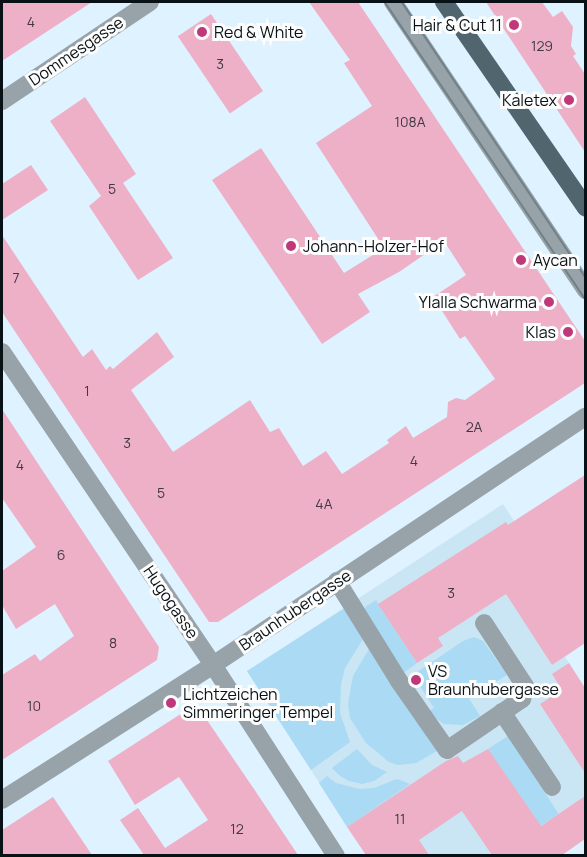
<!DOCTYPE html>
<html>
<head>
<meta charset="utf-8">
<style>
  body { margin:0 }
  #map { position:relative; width:587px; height:857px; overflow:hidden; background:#def3ff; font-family:Manrope,sans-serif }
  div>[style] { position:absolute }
  .built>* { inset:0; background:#cae5f3 }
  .green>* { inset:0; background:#aadaf4; transform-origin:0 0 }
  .building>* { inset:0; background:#edb0c7; transform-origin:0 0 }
  .minor>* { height:18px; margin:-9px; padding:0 9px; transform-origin:9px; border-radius:9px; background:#98a3a9 }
  .major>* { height:18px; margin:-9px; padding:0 9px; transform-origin:9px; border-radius:9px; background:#51656f }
  .tram>* { height:1.5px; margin:-0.75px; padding:0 0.75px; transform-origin:0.75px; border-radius:0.75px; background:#728189 }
  .dots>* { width:16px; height:16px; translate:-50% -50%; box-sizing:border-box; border:3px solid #fcfdfc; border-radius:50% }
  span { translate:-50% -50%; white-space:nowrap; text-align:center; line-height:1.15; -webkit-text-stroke:6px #fcfdfc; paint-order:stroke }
  .number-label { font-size:14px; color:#413942 }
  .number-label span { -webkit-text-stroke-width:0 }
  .poi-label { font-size:16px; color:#081115 }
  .right { translate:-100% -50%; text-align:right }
  .left { translate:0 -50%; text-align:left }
  .street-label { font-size:16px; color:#081115 }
  .frame { position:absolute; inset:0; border:3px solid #081115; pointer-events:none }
</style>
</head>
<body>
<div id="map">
  <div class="built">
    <div style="clip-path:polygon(503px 504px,556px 585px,550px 589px,585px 643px,565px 657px,585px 688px,585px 839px,562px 855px,554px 855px,551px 852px,545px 856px,366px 855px,247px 671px)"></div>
  </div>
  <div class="green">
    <div style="clip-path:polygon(376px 600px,417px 663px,402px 674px,364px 613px,365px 607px)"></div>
    <div style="clip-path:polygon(345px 608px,363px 639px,345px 668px,341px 684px,340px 713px,350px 742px,311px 770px,247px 671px)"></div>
    <div style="clip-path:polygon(474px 637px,483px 641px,507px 675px,479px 692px,473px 683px,463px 689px,480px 716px,463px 725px,444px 724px,427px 712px,434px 708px,413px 675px,463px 641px)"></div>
    <div style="clip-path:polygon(369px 649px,437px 751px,416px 763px,398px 765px,389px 762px,366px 743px,350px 718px,348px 704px,353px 676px)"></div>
    <div style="left:508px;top:736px;width:93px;height:24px;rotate:57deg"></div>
    <div style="clip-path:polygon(357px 749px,372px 765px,387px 772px,374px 781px,362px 784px,349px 781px,339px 775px,332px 768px)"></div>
    <div style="clip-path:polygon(327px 776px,336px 783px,359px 789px,374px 788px,397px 779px,410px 784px,347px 827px,319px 783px)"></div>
  </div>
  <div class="building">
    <div style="clip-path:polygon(2px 2px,92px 2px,2px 61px)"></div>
    <div style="clip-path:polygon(309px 2px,358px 2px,585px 341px,585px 383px,218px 622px,209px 622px,2px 312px,2px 235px,83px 357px,92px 349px,106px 370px,110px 366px,113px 369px,157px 332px,174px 357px,131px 390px,173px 452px,250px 400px,270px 432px,279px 428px,303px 466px,326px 451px,342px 474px,389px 443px,387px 440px,406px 426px,413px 438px,447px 417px,448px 402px,456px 398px,465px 400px,495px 379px,465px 336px,460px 339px,433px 297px,466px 275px,444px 241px,399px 272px,358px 294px,370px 312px,322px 344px,212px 180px,261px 148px,344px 273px,384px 248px,316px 143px,372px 106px,344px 63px,350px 60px)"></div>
    <div style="clip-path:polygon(486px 2px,542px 2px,553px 17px,562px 11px,573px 27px,571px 46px,576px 54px,573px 56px,585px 74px,585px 152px)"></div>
    <div style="left:211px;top:14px;width:93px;height:40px;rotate:56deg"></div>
    <div style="clip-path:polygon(85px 97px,136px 174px,123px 183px,173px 258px,138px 280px,89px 206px,101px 196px,50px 121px)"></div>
    <div style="clip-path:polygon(31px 165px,48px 190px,2px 220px,2px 184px)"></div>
    <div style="clip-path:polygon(2px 409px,159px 647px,157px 660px,2px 760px,2px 675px,35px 654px,40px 661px,74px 636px,55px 604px,16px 629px,2px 605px,2px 571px,36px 547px,2px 498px)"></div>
    <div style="clip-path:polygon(585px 475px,585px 643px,552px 665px,506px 594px,438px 638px,443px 646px,417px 663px,378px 604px,506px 522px,508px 525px)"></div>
    <div style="clip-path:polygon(569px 663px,585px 688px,585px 773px,540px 704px,562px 690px,552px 674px)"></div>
    <div style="clip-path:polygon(196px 704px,254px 789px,298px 855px,144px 855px,120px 820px,138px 808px,165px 848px,208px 820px,179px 777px,135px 805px,108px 761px)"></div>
    <div style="clip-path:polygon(488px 749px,541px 826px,585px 796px,585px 839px,562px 855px,492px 855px,462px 811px,419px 840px,429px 855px,366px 855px,347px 827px,446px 761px,458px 756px,463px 763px)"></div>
    <div style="clip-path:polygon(53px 797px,92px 855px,2px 855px,2px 830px)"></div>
  </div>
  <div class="minor">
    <div style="left:393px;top:2px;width:347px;rotate:56.2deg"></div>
    <div style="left:2px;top:101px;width:178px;rotate:-33.8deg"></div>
    <div style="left:2px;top:352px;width:377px;rotate:56deg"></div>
    <div style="left:213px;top:665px;width:227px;rotate:57.2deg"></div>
    <div style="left:337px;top:581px;width:118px;rotate:58.2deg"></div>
    <div style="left:399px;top:681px;width:84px;rotate:55.2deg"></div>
    <div style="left:447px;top:750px;width:91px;rotate:-34.2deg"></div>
    <div style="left:522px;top:699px;width:13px;rotate:-77deg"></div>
    <div style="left:525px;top:686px;width:75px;rotate:-123.1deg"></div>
    <div style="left:502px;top:712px;width:90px;rotate:56.3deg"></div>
    <div style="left:2px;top:800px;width:250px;rotate:-32.6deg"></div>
    <div style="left:213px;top:665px;width:448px;rotate:-33.7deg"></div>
  </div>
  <div class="major">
    <div style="left:444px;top:2px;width:250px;rotate:55.4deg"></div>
  </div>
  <div class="tram">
    <div style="left:385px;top:2px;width:359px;rotate:56deg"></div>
    <div style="left:402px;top:2px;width:332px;rotate:56.3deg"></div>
  </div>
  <div class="dots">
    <div style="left:514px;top:25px;background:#be387a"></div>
    <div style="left:202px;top:32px;background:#be387a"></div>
    <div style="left:569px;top:100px;background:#be387a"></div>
    <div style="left:291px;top:246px;background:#be387a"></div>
    <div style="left:521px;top:260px;background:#be387a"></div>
    <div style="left:549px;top:302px;background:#be387a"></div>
    <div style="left:568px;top:332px;background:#be387a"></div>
    <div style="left:416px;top:680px;background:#be387a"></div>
    <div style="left:171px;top:703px;background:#be387a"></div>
  </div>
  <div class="number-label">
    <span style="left:31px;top:22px">4</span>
    <span style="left:542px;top:46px">129</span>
    <span style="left:220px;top:64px">3</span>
    <span style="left:410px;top:122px">108A</span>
    <span style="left:112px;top:189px">5</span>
    <span style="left:16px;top:278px">7</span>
    <span style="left:87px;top:391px">1</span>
    <span style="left:474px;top:427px">2A</span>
    <span style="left:127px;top:443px">3</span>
    <span style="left:414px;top:461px">4</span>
    <span style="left:20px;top:465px">4</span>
    <span style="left:161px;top:493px">5</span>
    <span style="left:324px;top:504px">4A</span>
    <span style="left:61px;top:555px">6</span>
    <span style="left:451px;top:593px">3</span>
    <span style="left:113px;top:643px">8</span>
    <span style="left:34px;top:706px">10</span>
    <span style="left:400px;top:819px">11</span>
    <span style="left:237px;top:829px">12</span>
  </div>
  <div class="poi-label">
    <span class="right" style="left:502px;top:25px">Hair &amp; Cut 11</span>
    <span class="left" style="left:214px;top:32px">Red &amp; White</span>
    <span class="right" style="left:557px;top:100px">Kaletex</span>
    <span class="left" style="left:303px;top:246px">Johann-Holzer-Hof</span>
    <span class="left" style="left:533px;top:260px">Aycan</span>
    <span class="right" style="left:537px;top:302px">Ylalla Schwarma</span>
    <span class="right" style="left:556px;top:332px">Klas</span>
    <span class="left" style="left:428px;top:680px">VS<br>Braunhubergasse</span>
    <span class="left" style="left:183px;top:703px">Lichtzeichen<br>Simmeringer Tempel</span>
  </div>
  <div class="street-label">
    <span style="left:76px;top:51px;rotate:-34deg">Dommesgasse</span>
    <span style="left:171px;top:602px;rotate:56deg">Hugogasse</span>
    <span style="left:295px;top:610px;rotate:-34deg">Braunhubergasse</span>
  </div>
  <div class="frame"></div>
</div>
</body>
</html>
